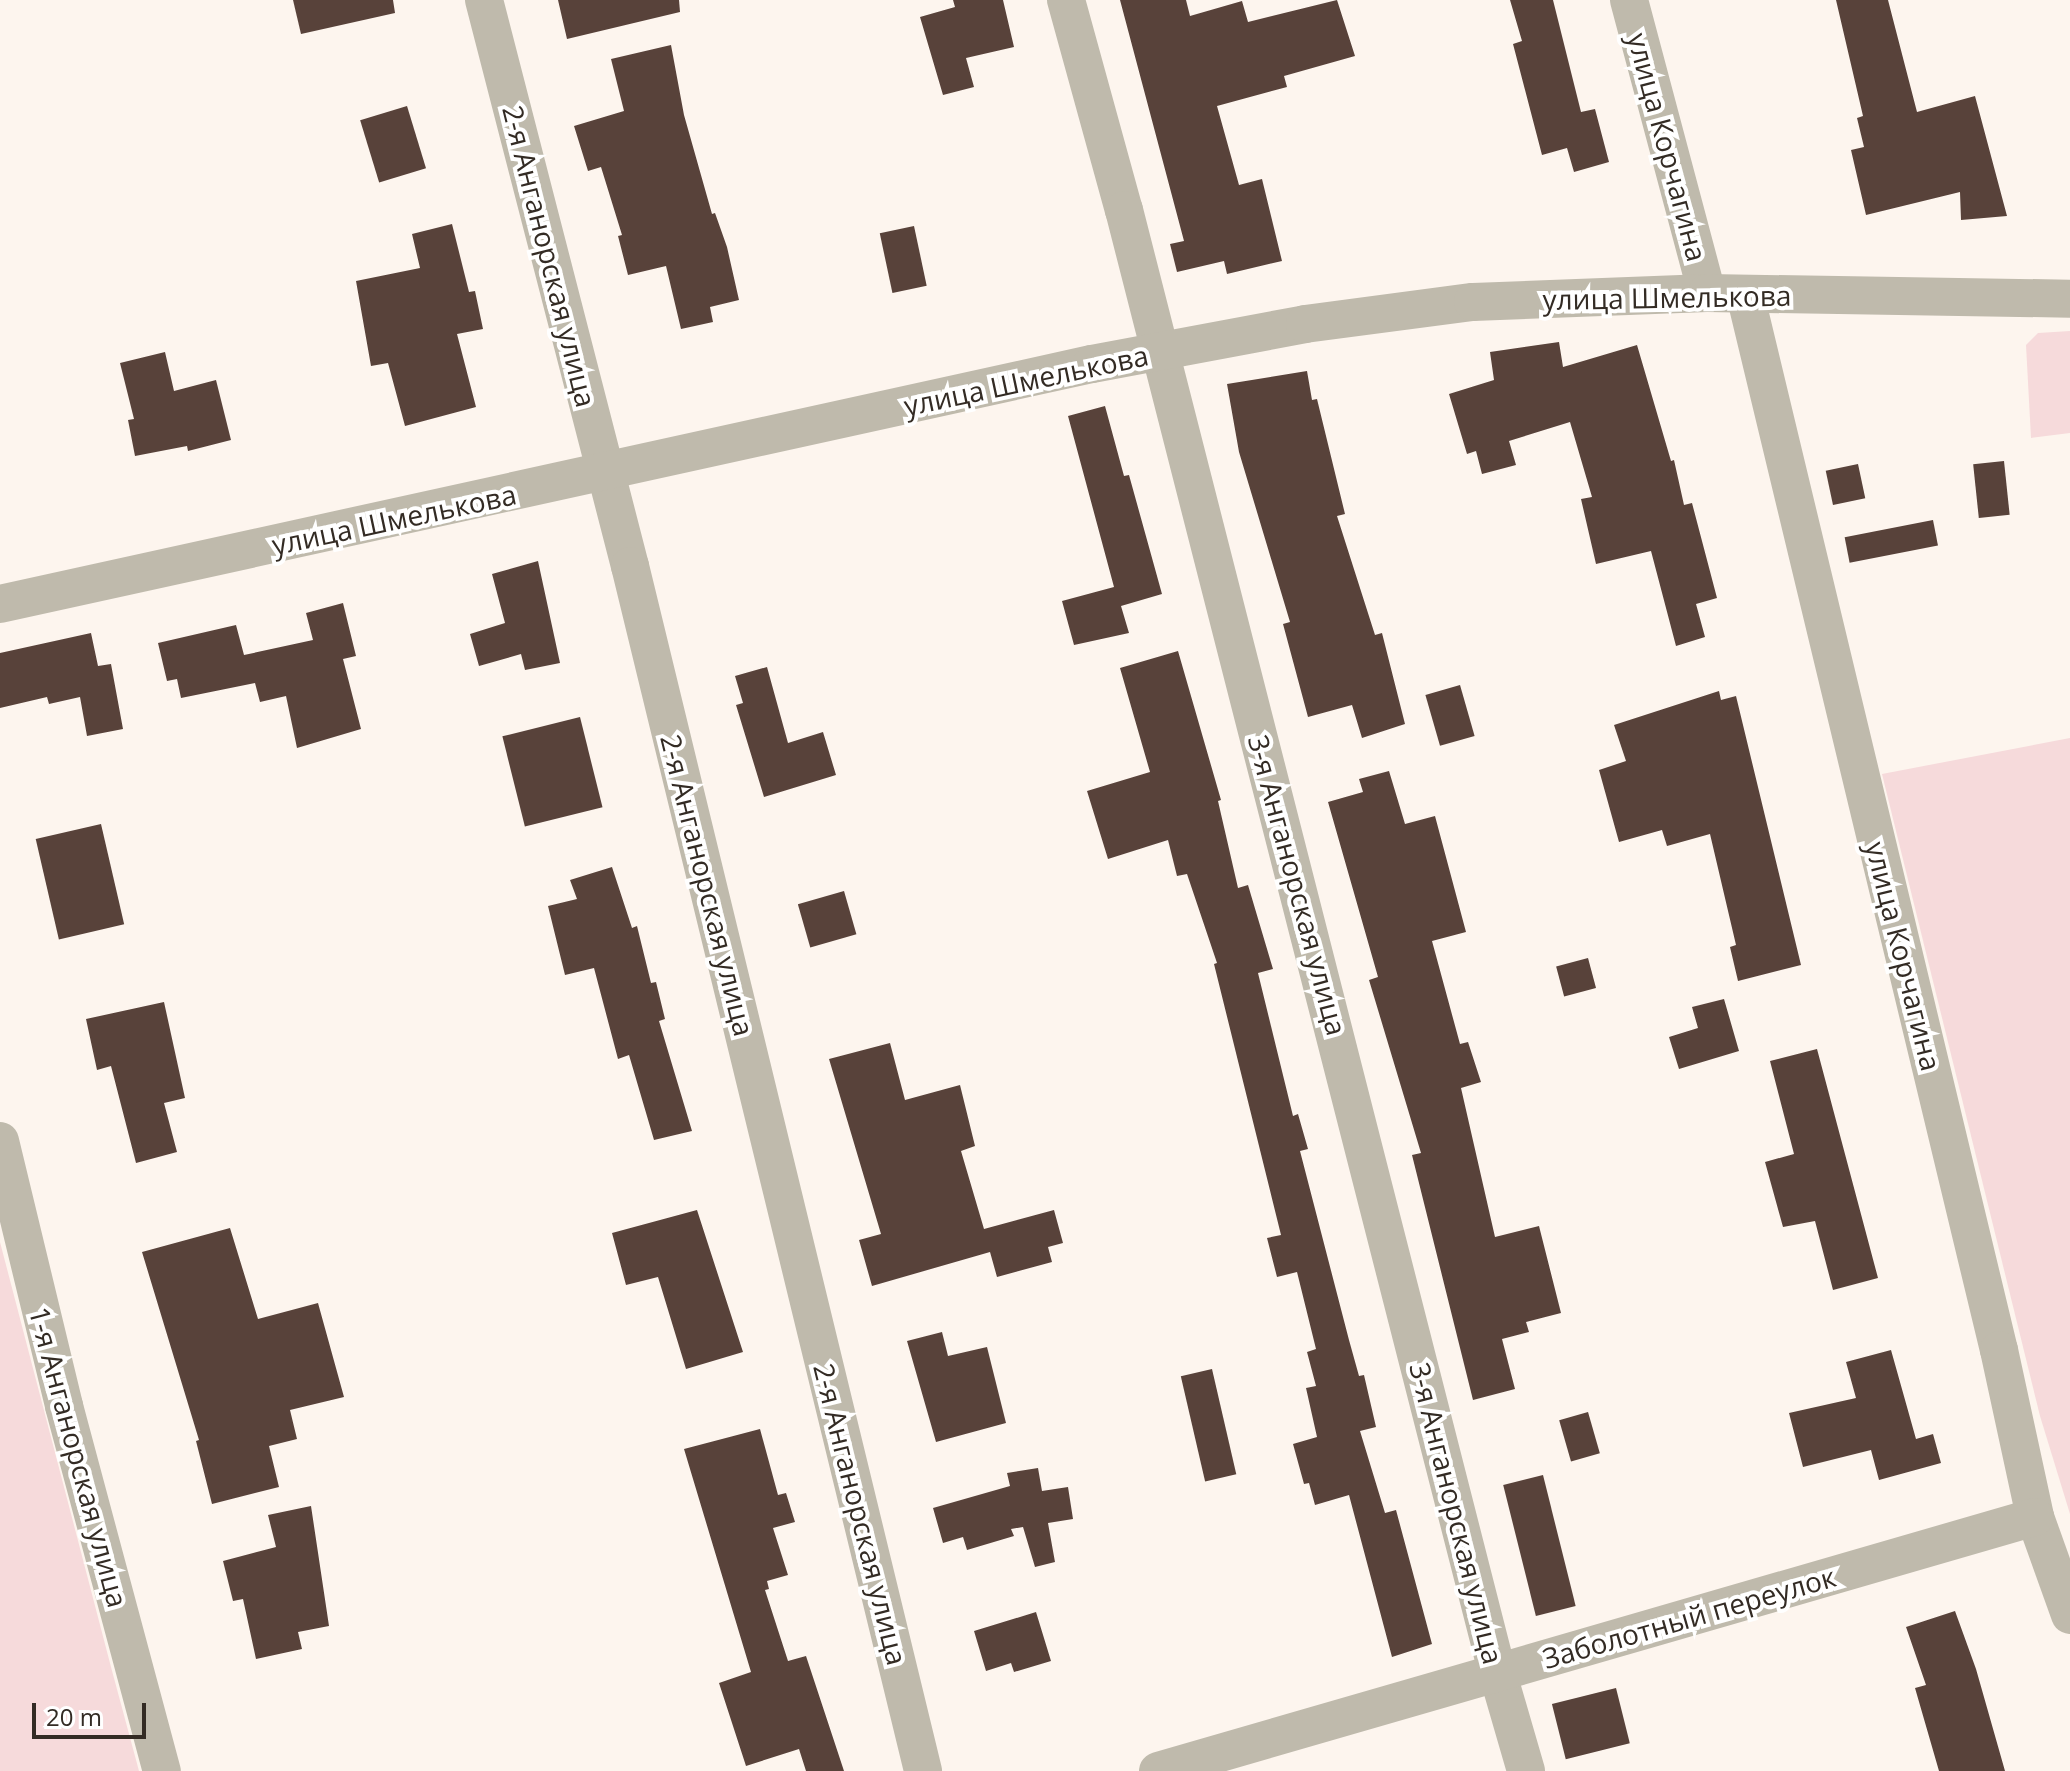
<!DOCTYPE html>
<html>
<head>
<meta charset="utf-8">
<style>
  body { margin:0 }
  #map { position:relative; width:2070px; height:1771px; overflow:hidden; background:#fdf5ee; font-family:"Open Sans",sans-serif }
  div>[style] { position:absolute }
  .green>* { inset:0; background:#f6dadb }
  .building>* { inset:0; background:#58423a; transform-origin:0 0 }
  .minor>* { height:38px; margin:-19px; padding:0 19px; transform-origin:19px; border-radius:19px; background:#bfbaac }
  span { translate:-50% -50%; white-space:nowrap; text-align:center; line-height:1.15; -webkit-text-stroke:8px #fff; paint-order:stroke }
  .street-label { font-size:28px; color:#332b24 }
  .scale { position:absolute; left:32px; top:1703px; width:114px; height:36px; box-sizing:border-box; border:4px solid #332b24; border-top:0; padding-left:10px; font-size:24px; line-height:28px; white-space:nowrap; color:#332b24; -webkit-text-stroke:6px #fff; paint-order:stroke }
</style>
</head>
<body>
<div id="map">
  <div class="green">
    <div style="clip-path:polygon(2070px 331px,2070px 433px,2031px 438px,2026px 345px,2038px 333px)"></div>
    <div style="clip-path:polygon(2070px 738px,2070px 1514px,2040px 1416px,1882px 774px)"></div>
    <div style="clip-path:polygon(0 1242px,111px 1667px,139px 1771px,0 1771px)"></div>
  </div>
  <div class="building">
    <div style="clip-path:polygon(293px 0,393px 0,395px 13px,301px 34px)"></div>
    <div style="clip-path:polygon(558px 0,679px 0,680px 12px,567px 39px)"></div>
    <div style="clip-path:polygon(953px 0,1003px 0,1014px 47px,966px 58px,974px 87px,943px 95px,920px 17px,955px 7px)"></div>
    <div style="clip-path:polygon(1120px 0,1186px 0,1190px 16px,1242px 1px,1248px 22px,1337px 0,1355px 56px,1284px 76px,1287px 87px,1217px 106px,1239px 185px,1262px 179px,1282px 261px,1227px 274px,1224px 261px,1177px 272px,1170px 244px,1184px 241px)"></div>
    <div style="clip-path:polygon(1510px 0,1553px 0,1581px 112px,1595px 109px,1609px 162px,1574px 172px,1567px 148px,1542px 155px,1513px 44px,1522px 41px)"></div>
    <div style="clip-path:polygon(1836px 0,1888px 0,1917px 112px,1975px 96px,2007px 216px,1961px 220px,1960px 192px,1866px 215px,1851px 150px,1864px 147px,1857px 118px,1863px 116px)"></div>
    <div style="clip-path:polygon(671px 45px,684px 115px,712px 214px,715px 213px,727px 247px,739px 300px,710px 307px,713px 322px,681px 329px,666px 266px,628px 275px,618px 236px,622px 235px,601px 167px,588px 171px,574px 126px,624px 111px,611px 59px)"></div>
    <div style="left:407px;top:106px;width:65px;height:49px;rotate:73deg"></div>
    <div style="clip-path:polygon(452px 224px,469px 292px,475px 291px,483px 329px,457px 334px,476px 407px,405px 426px,388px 363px,371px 366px,356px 281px,420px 268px,412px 234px)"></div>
    <div style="left:914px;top:226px;width:61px;height:35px;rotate:78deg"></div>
    <div style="clip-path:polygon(1559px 342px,1563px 367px,1637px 345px,1671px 461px,1674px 460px,1684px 505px,1692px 503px,1717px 598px,1696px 604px,1705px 637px,1676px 646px,1651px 551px,1596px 564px,1581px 499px,1592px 497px,1570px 422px,1509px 441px,1516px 465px,1482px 474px,1476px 451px,1467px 454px,1449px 394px,1494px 380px,1490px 352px)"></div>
    <div style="clip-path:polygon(165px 352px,174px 391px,216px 380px,231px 440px,188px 451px,187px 446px,135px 456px,128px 420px,134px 419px,120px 363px)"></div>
    <div style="clip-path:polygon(1307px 371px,1312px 400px,1317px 399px,1345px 514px,1337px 516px,1375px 635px,1382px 633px,1405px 724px,1362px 738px,1352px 705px,1308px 717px,1283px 624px,1290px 622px,1239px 452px,1227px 384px)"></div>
    <div style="clip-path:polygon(1105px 406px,1124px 476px,1129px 475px,1162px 594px,1121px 606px,1129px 633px,1074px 645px,1062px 601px,1114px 587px,1068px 416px)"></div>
    <div style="left:2004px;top:461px;width:54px;height:31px;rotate:84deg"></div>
    <div style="left:1858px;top:464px;width:35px;height:33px;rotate:78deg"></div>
    <div style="left:1933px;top:520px;width:26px;height:90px;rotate:79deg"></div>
    <div style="clip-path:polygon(538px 561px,560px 663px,525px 670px,521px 654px,479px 666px,470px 634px,505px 623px,492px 574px)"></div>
    <div style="clip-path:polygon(343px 603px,356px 656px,343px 659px,361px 729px,297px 748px,286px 696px,260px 702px,255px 683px,181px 698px,177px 679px,167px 681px,158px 643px,236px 625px,244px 655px,313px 640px,306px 613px)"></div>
    <div style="clip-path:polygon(91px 633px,98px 666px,111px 664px,123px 729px,87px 736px,80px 697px,49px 704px,47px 697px,0 708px,0 653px)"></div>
    <div style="clip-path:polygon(1178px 651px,1221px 800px,1218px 801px,1238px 888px,1248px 885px,1273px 969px,1258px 973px,1293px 1116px,1298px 1114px,1308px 1149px,1300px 1151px,1349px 1340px,1359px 1376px,1364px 1375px,1376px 1427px,1360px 1431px,1385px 1513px,1396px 1510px,1432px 1644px,1392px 1657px,1349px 1495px,1315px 1505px,1309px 1483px,1304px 1484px,1293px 1444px,1317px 1437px,1306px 1388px,1316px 1386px,1307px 1352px,1316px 1349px,1297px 1272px,1277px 1277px,1267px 1238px,1281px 1235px,1214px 964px,1217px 963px,1187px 874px,1177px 876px,1168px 840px,1108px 859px,1087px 791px,1150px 772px,1120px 668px)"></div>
    <div style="clip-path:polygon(767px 667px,788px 743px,823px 732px,836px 775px,764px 797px,736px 705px,743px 703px,735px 676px)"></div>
    <div style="left:1460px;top:685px;width:53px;height:36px;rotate:74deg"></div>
    <div style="clip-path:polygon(1719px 691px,1721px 700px,1736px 696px,1801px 965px,1738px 981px,1730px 947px,1736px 945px,1710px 834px,1667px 846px,1662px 830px,1619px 842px,1599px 770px,1626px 761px,1614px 725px)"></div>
    <div style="left:580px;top:717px;width:93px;height:80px;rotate:76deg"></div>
    <div style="clip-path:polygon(1389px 771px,1405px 824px,1435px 816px,1466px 932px,1432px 941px,1460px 1044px,1468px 1042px,1481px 1082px,1461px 1088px,1495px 1237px,1539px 1226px,1561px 1313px,1526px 1322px,1529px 1332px,1502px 1339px,1515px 1389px,1473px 1400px,1412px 1155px,1421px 1153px,1369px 980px,1378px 977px,1328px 802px,1363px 792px,1359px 779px)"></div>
    <div style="left:101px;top:824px;width:103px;height:67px;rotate:77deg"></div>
    <div style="clip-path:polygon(612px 867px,632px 928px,637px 926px,651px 983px,656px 982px,665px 1019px,659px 1021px,692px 1131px,654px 1140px,629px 1055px,618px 1059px,594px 968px,565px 975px,548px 906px,577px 899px,570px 880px)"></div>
    <div style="left:844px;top:891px;width:45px;height:48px;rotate:74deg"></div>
    <div style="left:1588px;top:958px;width:31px;height:33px;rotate:75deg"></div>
    <div style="clip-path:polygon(1724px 999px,1739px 1051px,1679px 1069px,1669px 1037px,1698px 1028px,1692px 1007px)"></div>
    <div style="clip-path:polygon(164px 1002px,185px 1098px,164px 1103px,177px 1152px,136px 1163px,111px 1066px,97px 1070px,86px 1019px)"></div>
    <div style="clip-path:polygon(890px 1043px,905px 1100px,960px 1085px,975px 1146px,961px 1151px,984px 1229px,1054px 1210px,1063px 1243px,1048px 1247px,1052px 1262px,997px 1277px,990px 1252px,872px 1286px,859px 1240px,881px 1234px,829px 1059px)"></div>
    <div style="clip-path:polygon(1817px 1049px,1878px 1278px,1833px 1290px,1815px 1221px,1783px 1227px,1765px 1162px,1794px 1154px,1770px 1061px)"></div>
    <div style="clip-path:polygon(697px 1210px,743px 1352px,686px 1369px,658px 1277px,626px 1285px,612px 1233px)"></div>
    <div style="clip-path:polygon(230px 1228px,258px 1319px,318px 1303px,344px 1397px,290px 1410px,297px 1439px,269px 1446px,279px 1487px,212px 1504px,196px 1441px,199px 1440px,142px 1252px)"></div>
    <div style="clip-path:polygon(942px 1332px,948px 1356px,987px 1347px,1006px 1423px,936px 1442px,907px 1341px)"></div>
    <div style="clip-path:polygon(1891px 1350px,1916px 1439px,1933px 1434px,1941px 1463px,1879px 1480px,1871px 1450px,1803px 1467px,1789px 1413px,1856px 1398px,1846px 1362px)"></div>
    <div style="left:1212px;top:1369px;width:108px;height:32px;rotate:77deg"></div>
    <div style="left:1588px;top:1412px;width:43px;height:30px;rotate:74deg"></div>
    <div style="clip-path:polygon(760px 1429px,778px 1495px,786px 1493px,795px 1522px,773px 1528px,788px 1575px,767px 1581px,769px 1589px,765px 1590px,788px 1661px,806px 1656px,844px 1771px,806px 1771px,799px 1749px,746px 1766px,719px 1683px,751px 1672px,684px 1449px)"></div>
    <div style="clip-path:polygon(1038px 1468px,1042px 1491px,1068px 1487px,1073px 1519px,1048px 1523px,1055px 1562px,1035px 1567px,1023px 1527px,1011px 1529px,1014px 1536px,967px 1550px,963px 1537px,943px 1543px,933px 1508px,1010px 1486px,1007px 1473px)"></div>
    <div style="left:1543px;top:1475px;width:135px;height:41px;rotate:76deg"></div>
    <div style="clip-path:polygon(311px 1506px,329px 1626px,298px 1632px,302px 1649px,256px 1659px,243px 1599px,233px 1601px,223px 1561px,276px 1547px,268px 1515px)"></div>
    <div style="clip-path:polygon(1955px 1611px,1976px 1669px,2005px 1771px,1939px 1771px,1915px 1688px,1926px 1685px,1906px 1627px)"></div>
    <div style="clip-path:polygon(1036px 1612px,1051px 1661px,1014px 1672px,1011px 1663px,986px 1671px,974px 1631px)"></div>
    <div style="left:1616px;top:1688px;width:57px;height:66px;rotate:76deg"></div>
  </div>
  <div class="minor">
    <div style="left:484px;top:0;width:585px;rotate:75.54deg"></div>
    <div style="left:630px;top:566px;width:1240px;rotate:76.33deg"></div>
    <div style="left:1066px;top:0;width:218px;rotate:74.6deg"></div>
    <div style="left:1124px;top:210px;width:1508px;rotate:75.68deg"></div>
    <div style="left:1497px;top:1671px;width:104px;rotate:73.8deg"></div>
    <div style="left:1629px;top:0;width:303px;rotate:75.1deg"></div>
    <div style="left:1745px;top:294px;width:1086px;rotate:76.48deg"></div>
    <div style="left:1999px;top:1350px;width:171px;rotate:77.8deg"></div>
    <div style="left:2035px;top:1517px;width:104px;rotate:70.3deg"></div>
    <div style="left:0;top:604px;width:1118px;rotate:-12.4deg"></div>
    <div style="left:1092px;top:364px;width:217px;rotate:-10.6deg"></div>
    <div style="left:1305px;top:324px;width:169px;rotate:-7.5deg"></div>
    <div style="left:1473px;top:302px;width:234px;rotate:-2.2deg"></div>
    <div style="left:1707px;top:293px;width:363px;rotate:0.9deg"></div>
    <div style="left:0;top:1141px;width:273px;rotate:76.4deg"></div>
    <div style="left:64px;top:1406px;width:378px;rotate:75deg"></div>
    <div style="left:1158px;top:1771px;width:913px;rotate:-16.15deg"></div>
  </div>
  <div class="street-label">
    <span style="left:1668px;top:147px;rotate:75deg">улица Корчагина</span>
    <span style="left:550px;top:256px;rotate:76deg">2-я Анганорская улица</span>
    <span style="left:1667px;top:297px;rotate:-1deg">улица Шмелькова</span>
    <span style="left:1026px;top:380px;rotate:-12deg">улица Шмелькова</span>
    <span style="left:394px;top:519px;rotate:-12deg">улица Шмелькова</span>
    <span style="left:708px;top:885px;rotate:76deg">2-я Анганорская улица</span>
    <span style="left:1298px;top:885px;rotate:75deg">3-я Анганорская улица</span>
    <span style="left:1904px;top:956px;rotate:76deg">улица Корчагина</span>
    <span style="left:79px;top:1457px;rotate:75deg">1-я Анганорская улица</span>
    <span style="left:1457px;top:1513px;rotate:76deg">3-я Анганорская улица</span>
    <span style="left:861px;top:1514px;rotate:76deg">2-я Анганорская улица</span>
    <span style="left:1689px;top:1617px;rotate:-16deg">Заболотный переулок</span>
  </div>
  <div class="scale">20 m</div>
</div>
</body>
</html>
